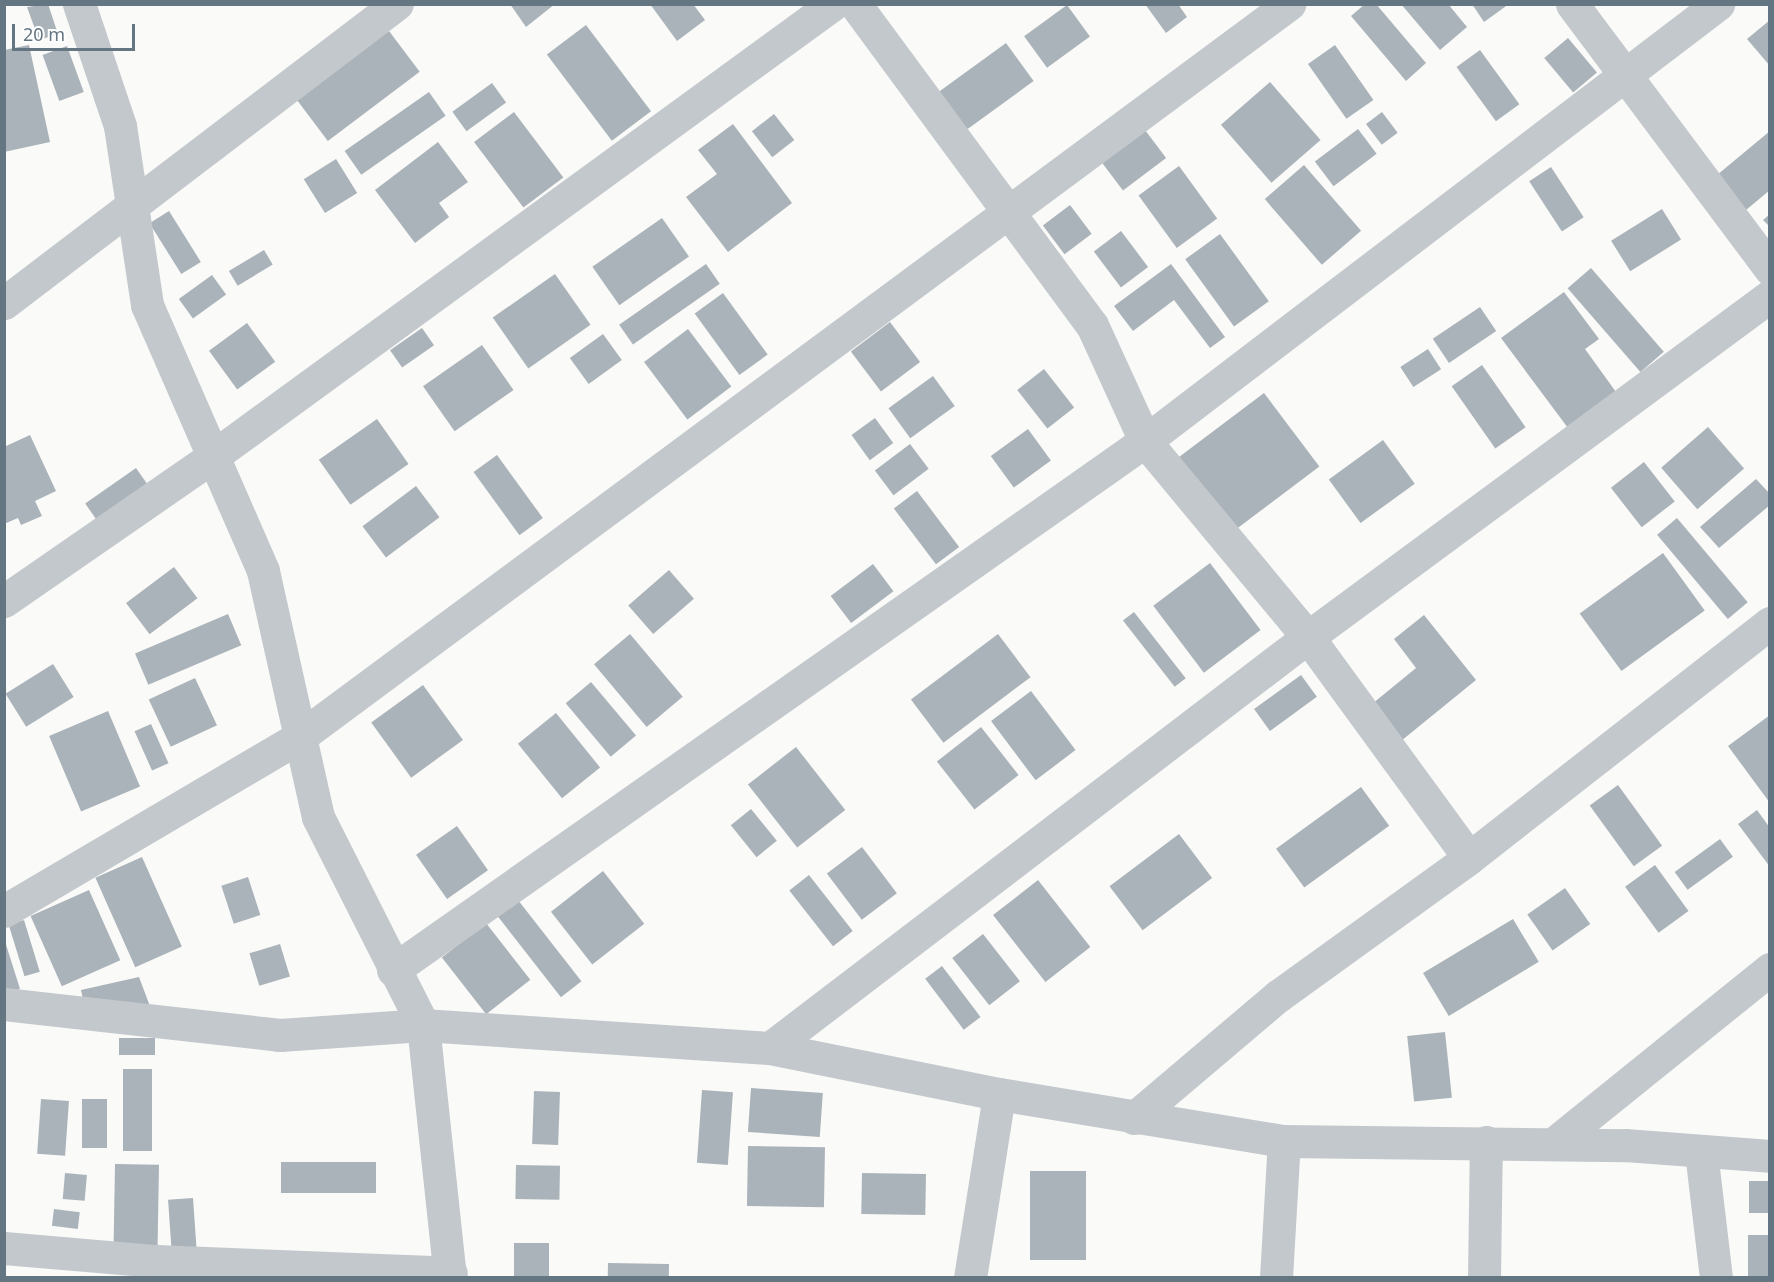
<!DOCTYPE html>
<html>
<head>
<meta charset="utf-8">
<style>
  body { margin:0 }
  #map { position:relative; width:1774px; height:1282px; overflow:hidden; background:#fafaf8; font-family:"Noto Sans",sans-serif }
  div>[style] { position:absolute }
  .building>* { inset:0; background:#aab3b9; transform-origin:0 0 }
  .minor>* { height:33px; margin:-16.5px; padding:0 16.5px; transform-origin:16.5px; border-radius:16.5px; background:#c3c8cc }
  span { translate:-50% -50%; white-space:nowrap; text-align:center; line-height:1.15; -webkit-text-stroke:6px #fff; paint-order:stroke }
  .frame { position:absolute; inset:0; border:6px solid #657683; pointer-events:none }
  .scale { position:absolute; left:12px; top:24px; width:123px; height:27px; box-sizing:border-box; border:3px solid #657683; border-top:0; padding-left:8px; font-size:18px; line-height:21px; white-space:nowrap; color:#657683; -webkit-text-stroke:4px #fff; paint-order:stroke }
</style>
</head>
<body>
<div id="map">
  <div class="building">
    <div style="clip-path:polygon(48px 4px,58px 34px,39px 40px,27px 7px)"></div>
    <div style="clip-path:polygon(510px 4px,555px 4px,526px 27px)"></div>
    <div style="clip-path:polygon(650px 4px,693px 4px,705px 20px,677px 41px)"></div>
    <div style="clip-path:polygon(1145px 4px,1178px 4px,1187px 17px,1166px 33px)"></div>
    <div style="clip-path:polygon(1365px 4px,1376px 4px,1426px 63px,1406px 81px,1351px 16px)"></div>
    <div style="clip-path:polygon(1401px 4px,1448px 4px,1467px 27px,1440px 50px)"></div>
    <div style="clip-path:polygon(1472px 4px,1509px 4px,1484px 22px)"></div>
    <div style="left:1067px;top:5px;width:39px;height:53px;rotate:54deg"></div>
    <div style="clip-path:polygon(1770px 20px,1770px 66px,1747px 39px)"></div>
    <div style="left:586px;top:25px;width:108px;height:49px;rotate:53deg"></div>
    <div style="left:389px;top:31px;width:51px;height:115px;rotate:53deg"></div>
    <div style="left:1568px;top:38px;width:45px;height:31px;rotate:50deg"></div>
    <div style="left:1006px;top:43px;width:47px;height:91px;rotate:54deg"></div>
    <div style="clip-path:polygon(29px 45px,50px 142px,4px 152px,4px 50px)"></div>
    <div style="left:1335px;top:45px;width:67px;height:33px;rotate:55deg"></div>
    <div style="left:67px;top:46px;width:49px;height:26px;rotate:70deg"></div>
    <div style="left:1480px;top:50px;width:67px;height:29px;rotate:54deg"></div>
    <div style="left:1270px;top:82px;width:77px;height:65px;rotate:49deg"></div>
    <div style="left:492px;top:83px;width:24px;height:49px;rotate:54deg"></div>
    <div style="left:429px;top:92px;width:29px;height:103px;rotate:55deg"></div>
    <div style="left:514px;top:112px;width:82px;height:50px;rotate:53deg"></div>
    <div style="left:1382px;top:112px;width:26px;height:20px;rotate:53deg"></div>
    <div style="left:774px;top:114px;width:33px;height:28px;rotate:52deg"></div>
    <div style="clip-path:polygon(733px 124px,792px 203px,728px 252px,686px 197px,717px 174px,698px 150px)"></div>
    <div style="left:1142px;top:126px;width:40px;height:54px;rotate:53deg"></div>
    <div style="left:1358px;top:129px;width:31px;height:54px;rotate:53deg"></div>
    <div style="clip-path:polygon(1770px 131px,1770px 190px,1740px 215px,1711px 180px)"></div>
    <div style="clip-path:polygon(438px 142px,468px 182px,439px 203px,449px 217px,415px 243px,375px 190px)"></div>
    <div style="left:336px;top:159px;width:40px;height:38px;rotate:58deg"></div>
    <div style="left:1304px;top:165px;width:87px;height:52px;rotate:49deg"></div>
    <div style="left:1179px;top:166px;width:65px;height:50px;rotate:54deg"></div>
    <div style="left:1551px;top:167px;width:60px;height:26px;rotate:57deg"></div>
    <div style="left:1070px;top:205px;width:36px;height:34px;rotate:53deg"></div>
    <div style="left:1662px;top:209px;width:36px;height:60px;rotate:58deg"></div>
    <div style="left:169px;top:211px;width:60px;height:23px;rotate:58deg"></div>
    <div style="clip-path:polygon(1770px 214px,1770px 227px,1763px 220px)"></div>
    <div style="left:662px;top:218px;width:47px;height:85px;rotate:55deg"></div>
    <div style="left:1121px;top:231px;width:45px;height:34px;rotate:53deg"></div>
    <div style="left:1220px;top:234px;width:83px;height:43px;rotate:54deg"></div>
    <div style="left:264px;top:250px;width:17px;height:41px;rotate:59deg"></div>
    <div style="left:706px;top:264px;width:24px;height:106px;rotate:55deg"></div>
    <div style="clip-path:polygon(1171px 264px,1225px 337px,1210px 348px,1174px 300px,1133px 331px,1114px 306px)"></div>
    <div style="left:1591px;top:268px;width:111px;height:31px;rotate:49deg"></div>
    <div style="left:555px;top:274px;width:62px;height:76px;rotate:55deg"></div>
    <div style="left:212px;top:275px;width:24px;height:41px;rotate:54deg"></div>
    <div style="clip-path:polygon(1564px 292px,1599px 339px,1585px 349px,1616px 392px,1568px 428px,1501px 338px)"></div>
    <div style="left:723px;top:293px;width:76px;height:35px;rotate:54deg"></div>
    <div style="left:1480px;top:307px;width:29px;height:57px;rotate:56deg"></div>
    <div style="left:890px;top:322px;width:50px;height:49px;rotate:53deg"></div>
    <div style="left:247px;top:323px;width:48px;height:47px;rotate:54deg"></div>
    <div style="left:422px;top:328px;width:21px;height:39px;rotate:55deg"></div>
    <div style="left:688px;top:329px;width:72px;height:55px;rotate:53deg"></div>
    <div style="left:603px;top:334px;width:32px;height:41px;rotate:54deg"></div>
    <div style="left:482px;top:345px;width:55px;height:72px;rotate:55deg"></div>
    <div style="left:1428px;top:349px;width:24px;height:33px;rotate:57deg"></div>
    <div style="left:1482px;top:365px;width:76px;height:37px;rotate:55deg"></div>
    <div style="left:1044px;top:369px;width:49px;height:34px;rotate:52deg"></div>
    <div style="left:933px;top:376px;width:37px;height:55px;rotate:54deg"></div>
    <div style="left:1264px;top:393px;width:92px;height:108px;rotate:53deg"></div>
    <div style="left:875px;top:418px;width:31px;height:29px;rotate:54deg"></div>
    <div style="left:377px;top:419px;width:55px;height:71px;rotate:55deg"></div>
    <div style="left:1708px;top:427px;width:55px;height:62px;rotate:49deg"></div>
    <div style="left:1028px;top:429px;width:39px;height:46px;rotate:54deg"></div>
    <div style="clip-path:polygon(30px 435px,56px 491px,35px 501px,42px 516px,21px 525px,18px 518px,4px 524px,4px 447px)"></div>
    <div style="left:1383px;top:440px;width:54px;height:67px;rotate:54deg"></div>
    <div style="left:910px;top:444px;width:31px;height:44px;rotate:53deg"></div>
    <div style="left:497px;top:455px;width:78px;height:29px;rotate:54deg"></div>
    <div style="left:1644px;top:462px;width:50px;height:42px;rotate:52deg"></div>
    <div style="left:136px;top:468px;width:21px;height:62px;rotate:55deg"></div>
    <div style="clip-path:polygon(1756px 479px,1770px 494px,1770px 505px,1719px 548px,1700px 527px)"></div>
    <div style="left:416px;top:486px;width:39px;height:67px;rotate:53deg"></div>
    <div style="left:917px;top:491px;width:70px;height:29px;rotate:53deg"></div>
    <div style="left:1677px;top:518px;width:110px;height:26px;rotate:50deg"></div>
    <div style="left:1663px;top:553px;width:71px;height:103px;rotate:54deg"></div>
    <div style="left:1210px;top:563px;width:84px;height:71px;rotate:53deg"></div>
    <div style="left:873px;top:564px;width:34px;height:53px;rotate:53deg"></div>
    <div style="left:174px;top:567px;width:39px;height:60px;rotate:53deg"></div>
    <div style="left:669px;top:570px;width:38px;height:54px;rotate:49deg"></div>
    <div style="left:1134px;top:612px;width:84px;height:14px;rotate:52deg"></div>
    <div style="left:228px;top:614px;width:34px;height:101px;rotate:67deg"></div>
    <div style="clip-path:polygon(1424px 615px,1476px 680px,1401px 741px,1372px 704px,1416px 668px,1394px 639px)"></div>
    <div style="left:630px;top:634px;width:82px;height:47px;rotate:50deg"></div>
    <div style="left:998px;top:634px;width:54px;height:109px;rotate:53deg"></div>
    <div style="left:53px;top:664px;width:39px;height:56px;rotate:58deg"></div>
    <div style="left:1301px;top:675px;width:27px;height:58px;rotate:54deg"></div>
    <div style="left:195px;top:678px;width:52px;height:51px;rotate:65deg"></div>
    <div style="left:591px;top:682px;width:70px;height:33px;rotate:50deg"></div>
    <div style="left:423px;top:685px;width:68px;height:64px;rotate:54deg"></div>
    <div style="left:1031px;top:691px;width:74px;height:50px;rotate:53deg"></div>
    <div style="left:108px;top:711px;width:82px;height:64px;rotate:67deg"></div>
    <div style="left:556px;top:713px;width:70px;height:49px;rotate:51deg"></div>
    <div style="clip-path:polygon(1770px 715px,1770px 803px,1728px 746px)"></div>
    <div style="left:151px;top:724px;width:43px;height:18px;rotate:66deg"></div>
    <div style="left:981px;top:727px;width:61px;height:56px;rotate:52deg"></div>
    <div style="left:796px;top:747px;width:80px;height:61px;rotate:52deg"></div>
    <div style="left:1618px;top:785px;width:75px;height:35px;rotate:54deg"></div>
    <div style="left:1361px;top:787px;width:48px;height:105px;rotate:54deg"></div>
    <div style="left:751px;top:809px;width:41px;height:26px;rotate:51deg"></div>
    <div style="clip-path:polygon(1757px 810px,1770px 828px,1770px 867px,1738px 824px)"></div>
    <div style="left:457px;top:826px;width:54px;height:50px;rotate:55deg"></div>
    <div style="left:1179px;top:834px;width:55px;height:87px;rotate:53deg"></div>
    <div style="left:1720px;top:839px;width:22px;height:56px;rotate:54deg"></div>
    <div style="left:862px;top:847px;width:58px;height:44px;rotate:53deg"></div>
    <div style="left:142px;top:857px;width:98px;height:51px;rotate:66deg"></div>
    <div style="left:1655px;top:865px;width:57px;height:37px;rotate:54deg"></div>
    <div style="left:603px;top:871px;width:67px;height:66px;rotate:52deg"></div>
    <div style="left:809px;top:875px;width:71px;height:25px;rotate:52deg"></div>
    <div style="left:248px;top:877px;width:40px;height:28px;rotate:72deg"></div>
    <div style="left:1038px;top:880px;width:85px;height:57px;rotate:52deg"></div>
    <div style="left:1565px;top:888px;width:44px;height:46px;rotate:55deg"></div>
    <div style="left:89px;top:890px;width:77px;height:64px;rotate:66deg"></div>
    <div style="left:518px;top:900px;width:103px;height:26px;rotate:52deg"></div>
    <div style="left:1513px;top:919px;width:50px;height:105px;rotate:59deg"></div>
    <div style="left:24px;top:920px;width:54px;height:16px;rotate:73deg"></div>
    <div style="left:486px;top:923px;width:72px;height:56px;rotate:52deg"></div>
    <div style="left:983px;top:934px;width:60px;height:39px;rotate:52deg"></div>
    <div style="clip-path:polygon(4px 938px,20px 989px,4px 994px)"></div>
    <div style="left:280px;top:944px;width:34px;height:32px;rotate:73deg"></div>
    <div style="left:942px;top:966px;width:64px;height:21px;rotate:53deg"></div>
    <div style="clip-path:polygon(139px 977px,151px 1009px,84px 1004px,81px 990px)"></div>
    <div style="left:1445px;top:1032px;width:66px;height:38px;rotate:84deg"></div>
    <div style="left:119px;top:1038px;width:36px;height:17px"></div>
    <div style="left:123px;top:1069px;width:29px;height:82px"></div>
    <div style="left:751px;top:1088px;width:72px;height:44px;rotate:4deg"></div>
    <div style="left:702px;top:1090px;width:31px;height:73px;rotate:4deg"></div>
    <div style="left:534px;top:1091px;width:26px;height:53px;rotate:2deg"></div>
    <div style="left:41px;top:1099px;width:28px;height:55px;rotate:4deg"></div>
    <div style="left:82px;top:1099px;width:25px;height:49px"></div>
    <div style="left:748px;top:1146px;width:77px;height:60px;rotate:1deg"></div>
    <div style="left:376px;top:1162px;width:31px;height:95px;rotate:90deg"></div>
    <div style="left:115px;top:1164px;width:44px;height:84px;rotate:1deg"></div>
    <div style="left:516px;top:1165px;width:44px;height:34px;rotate:1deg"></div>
    <div style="left:1030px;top:1171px;width:56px;height:89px"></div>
    <div style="left:65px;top:1173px;width:22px;height:26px;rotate:5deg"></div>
    <div style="left:862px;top:1173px;width:64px;height:41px;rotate:1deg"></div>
    <div style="left:1749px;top:1181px;width:21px;height:32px"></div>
    <div style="left:193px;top:1198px;width:49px;height:25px;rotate:86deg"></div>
    <div style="left:54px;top:1209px;width:26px;height:17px;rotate:7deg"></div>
    <div style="left:1770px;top:1235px;width:43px;height:22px;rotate:90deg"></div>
    <div style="left:514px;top:1243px;width:35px;height:35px"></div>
    <div style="left:608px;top:1263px;width:61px;height:15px;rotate:1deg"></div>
  </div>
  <div class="minor">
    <div style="left:79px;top:4px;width:129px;rotate:71.4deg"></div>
    <div style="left:120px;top:126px;width:181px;rotate:81.4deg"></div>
    <div style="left:147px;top:305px;width:290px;rotate:66.4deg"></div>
    <div style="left:263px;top:571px;width:252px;rotate:77.4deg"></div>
    <div style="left:318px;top:817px;width:233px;rotate:63.2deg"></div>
    <div style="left:423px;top:1025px;width:254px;rotate:83.9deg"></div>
    <div style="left:855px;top:4px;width:399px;rotate:53.6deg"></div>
    <div style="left:1092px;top:325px;width:128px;rotate:65.4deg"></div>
    <div style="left:1145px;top:441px;width:255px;rotate:50.3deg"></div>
    <div style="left:1308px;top:637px;width:273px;rotate:53.9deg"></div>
    <div style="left:1572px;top:4px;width:331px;rotate:53.2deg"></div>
    <div style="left:4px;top:303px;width:494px;rotate:-37.3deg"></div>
    <div style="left:4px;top:601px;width:253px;rotate:-34.7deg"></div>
    <div style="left:212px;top:457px;width:769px;rotate:-36.11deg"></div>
    <div style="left:4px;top:911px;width:345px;rotate:-30.5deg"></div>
    <div style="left:301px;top:736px;width:1230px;rotate:-36.53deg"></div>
    <div style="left:393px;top:970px;width:919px;rotate:-35.12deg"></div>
    <div style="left:1145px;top:441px;width:721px;rotate:-37.33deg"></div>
    <div style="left:4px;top:1004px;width:278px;rotate:6.4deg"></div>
    <div style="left:280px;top:1035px;width:143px;rotate:-4deg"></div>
    <div style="left:423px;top:1025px;width:348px;rotate:3.8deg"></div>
    <div style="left:770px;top:1048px;width:234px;rotate:11.4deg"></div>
    <div style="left:999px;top:1094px;width:289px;rotate:9.4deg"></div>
    <div style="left:1284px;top:1141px;width:341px;rotate:0.7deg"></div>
    <div style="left:1625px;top:1145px;width:145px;rotate:4.3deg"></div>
    <div style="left:770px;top:1048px;width:677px;rotate:-37.38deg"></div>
    <div style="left:1308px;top:637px;width:574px;rotate:-36.43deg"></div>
    <div style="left:1134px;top:1118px;width:189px;rotate:-40.3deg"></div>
    <div style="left:1278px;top:996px;width:236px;rotate:-35.8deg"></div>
    <div style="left:1469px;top:858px;width:382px;rotate:-38deg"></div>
    <div style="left:1553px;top:1144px;width:279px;rotate:-38.9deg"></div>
    <div style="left:1701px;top:1152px;width:127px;rotate:83.2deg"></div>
    <div style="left:4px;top:1248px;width:153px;rotate:4.9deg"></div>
    <div style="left:156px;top:1261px;width:295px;rotate:2.3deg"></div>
    <div style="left:970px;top:1278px;width:186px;rotate:-81deg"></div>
    <div style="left:1276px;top:1278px;width:137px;rotate:-86.7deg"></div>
    <div style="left:1484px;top:1278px;width:136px;rotate:-89.2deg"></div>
  </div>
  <div class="frame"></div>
  <div class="scale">20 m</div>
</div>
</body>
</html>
